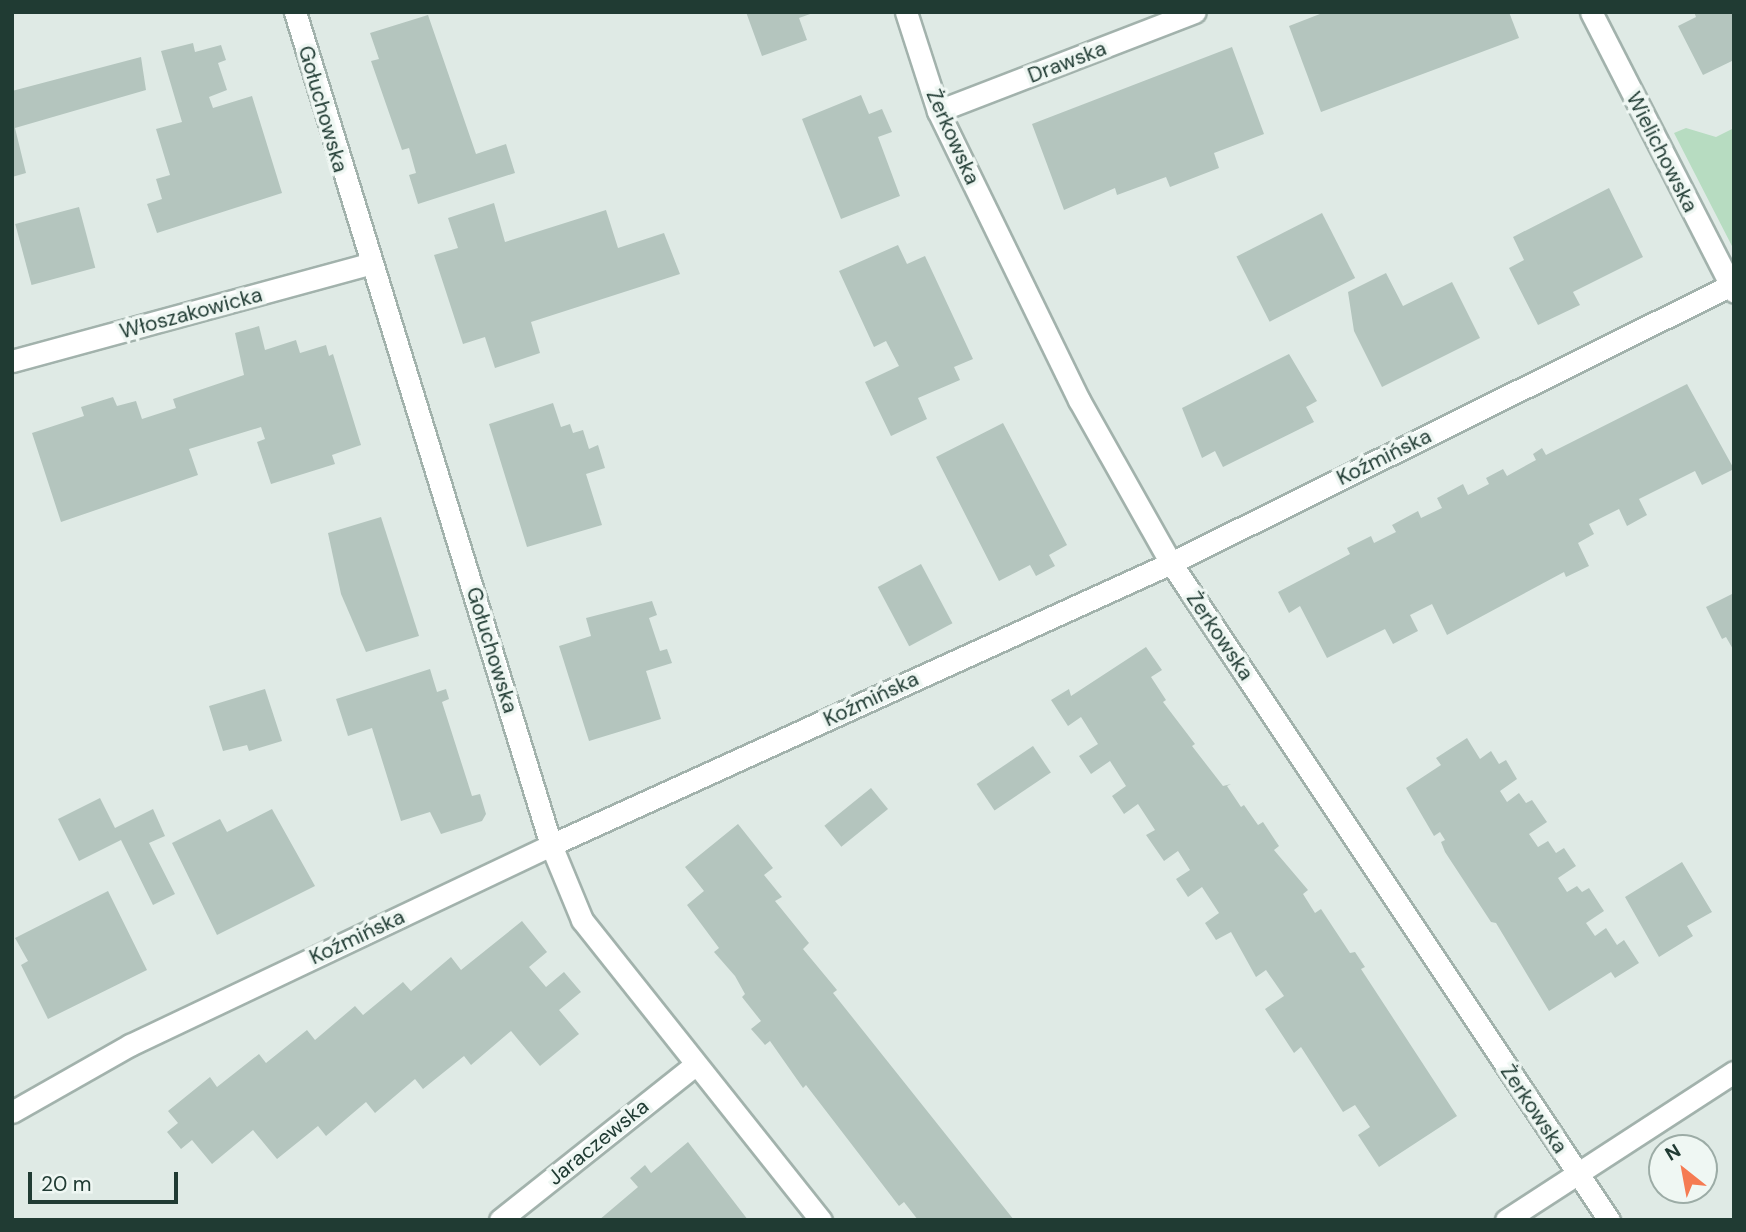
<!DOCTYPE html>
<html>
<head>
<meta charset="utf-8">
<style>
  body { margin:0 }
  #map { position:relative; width:1746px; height:1232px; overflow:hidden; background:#dfeae5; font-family:"DM Sans",sans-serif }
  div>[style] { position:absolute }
  .green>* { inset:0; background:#b7dcc1 }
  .building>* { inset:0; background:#b4c5be; transform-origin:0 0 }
  .roads { filter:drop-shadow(2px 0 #a2b2ac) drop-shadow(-2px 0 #a2b2ac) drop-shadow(0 2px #a2b2ac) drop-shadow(0 -2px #a2b2ac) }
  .minor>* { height:21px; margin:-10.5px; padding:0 10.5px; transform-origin:10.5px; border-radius:10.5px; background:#fff }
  span { translate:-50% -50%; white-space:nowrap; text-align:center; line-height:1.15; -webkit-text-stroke:7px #eff7f3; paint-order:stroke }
  .street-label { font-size:21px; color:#203b33 }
  .frame { position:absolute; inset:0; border:14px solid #203b33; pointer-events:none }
  .north { position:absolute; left:1648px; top:1134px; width:70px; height:70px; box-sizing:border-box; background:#eff7f3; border:2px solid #9caca6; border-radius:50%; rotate:329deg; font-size:19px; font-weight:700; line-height:28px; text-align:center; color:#203b33 }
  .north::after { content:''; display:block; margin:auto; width:24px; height:32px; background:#f57b52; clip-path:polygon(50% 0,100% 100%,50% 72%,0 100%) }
  .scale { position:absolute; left:28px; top:1172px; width:150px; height:32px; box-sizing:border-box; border:4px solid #203b33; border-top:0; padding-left:9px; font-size:21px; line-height:24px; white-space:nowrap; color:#203b33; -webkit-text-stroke:5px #eff7f3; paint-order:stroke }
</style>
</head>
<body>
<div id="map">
  <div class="green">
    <div style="clip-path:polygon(1686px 128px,1716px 137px,1734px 128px,1734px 250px,1674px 133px)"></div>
  </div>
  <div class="building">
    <div style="clip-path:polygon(746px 12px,813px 12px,813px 13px,799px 18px,807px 40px,762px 56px)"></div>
    <div style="clip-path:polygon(1325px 12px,1509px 12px,1519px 38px,1321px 112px,1289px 26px)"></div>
    <div style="clip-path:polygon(1694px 12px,1734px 12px,1734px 60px,1703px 75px,1678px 26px,1696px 17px)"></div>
    <div style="clip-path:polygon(428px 15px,476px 154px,506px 144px,515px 173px,418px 204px,409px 175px,416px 173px,409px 148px,402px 150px,371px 61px,379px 59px,370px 33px)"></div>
    <div style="clip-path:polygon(193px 43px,195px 52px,221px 45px,226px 60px,218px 63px,227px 90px,209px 97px,213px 108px,252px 96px,282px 193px,157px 233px,147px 204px,162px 199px,156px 179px,170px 175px,156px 129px,182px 122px,161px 51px)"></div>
    <div style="clip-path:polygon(1232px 47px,1264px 134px,1214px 153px,1219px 168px,1170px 187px,1166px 177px,1117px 195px,1115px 188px,1064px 210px,1032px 124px)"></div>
    <div style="clip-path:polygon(141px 57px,146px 90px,15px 128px,26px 173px,12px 177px,12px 91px)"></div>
    <div style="clip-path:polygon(861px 95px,869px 114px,882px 109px,892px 132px,878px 137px,900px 196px,841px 219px,802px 119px)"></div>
    <div style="clip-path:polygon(1609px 188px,1643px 257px,1573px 292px,1580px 305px,1538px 325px,1509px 268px,1524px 260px,1513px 237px)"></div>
    <div style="clip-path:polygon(494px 203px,505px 242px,606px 210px,618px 248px,664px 233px,680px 274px,531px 322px,540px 353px,495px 368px,485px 337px,463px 344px,434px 255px,458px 248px,448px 218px)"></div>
    <div style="left:79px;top:207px;width:63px;height:66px;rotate:75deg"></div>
    <div style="left:1322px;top:213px;width:73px;height:96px;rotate:63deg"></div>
    <div style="clip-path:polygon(898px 245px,907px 264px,925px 256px,973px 359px,954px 367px,960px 380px,918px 398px,927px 419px,891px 436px,865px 382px,899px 366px,886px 341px,874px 347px,839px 271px)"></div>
    <div style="clip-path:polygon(1386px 273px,1403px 306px,1452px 282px,1480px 338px,1382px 387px,1354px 331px,1348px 292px)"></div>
    <div style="clip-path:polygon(259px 326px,265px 350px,296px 340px,300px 353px,326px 345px,329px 356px,333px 354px,361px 445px,332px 455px,335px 464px,271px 484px,257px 442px,265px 439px,261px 427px,189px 449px,198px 475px,61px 522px,32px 433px,84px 416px,81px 407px,113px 397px,117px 406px,136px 401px,142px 419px,176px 408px,173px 399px,244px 375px,235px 333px)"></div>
    <div style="clip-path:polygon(1289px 354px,1317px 401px,1306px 407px,1314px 422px,1223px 467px,1215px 451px,1202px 458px,1182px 408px)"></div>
    <div style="clip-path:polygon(1687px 384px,1734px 469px,1702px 485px,1695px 471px,1639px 499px,1647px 515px,1627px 526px,1619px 509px,1589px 524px,1594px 534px,1578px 543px,1589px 566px,1566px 577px,1564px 572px,1447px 635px,1432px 604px,1410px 615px,1418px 631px,1393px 644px,1385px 629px,1327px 658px,1300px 606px,1289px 613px,1278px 592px,1350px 554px,1347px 548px,1371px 536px,1374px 543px,1396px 532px,1392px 525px,1418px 511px,1421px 518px,1442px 508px,1437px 498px,1463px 484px,1468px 495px,1489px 484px,1486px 478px,1503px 469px,1507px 476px,1536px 460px,1533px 454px,1542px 448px,1546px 455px)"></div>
    <div style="clip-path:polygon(553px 403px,561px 427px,570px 424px,573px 433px,583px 430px,589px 449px,598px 445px,605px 468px,586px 474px,602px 525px,527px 547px,489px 424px)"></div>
    <div style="clip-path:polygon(1003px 423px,1067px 545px,1049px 555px,1055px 566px,1036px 576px,1030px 565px,999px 581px,936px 457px)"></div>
    <div style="clip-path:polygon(381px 517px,419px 636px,366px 652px,341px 594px,328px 533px)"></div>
    <div style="left:921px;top:564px;width:67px;height:49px;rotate:62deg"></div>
    <div style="clip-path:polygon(1734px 593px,1734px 651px,1726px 637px,1722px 639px,1706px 607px)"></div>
    <div style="clip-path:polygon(652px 601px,657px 615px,649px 618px,660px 651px,667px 649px,672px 663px,646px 671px,661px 719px,589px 741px,559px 646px,591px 636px,586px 618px)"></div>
    <div style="clip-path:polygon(1146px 647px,1162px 670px,1151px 677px,1166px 700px,1163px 702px,1195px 744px,1192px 746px,1223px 786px,1231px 784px,1227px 786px,1241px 807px,1244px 805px,1258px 825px,1263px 822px,1279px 846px,1274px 850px,1308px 890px,1303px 894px,1315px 913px,1321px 909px,1350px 953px,1355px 952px,1365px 967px,1361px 969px,1457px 1116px,1379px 1167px,1358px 1135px,1370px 1127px,1355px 1105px,1343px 1112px,1301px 1047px,1294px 1053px,1265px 1009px,1284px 996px,1266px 970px,1256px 977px,1231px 932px,1216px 940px,1205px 923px,1219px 913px,1202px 887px,1188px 897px,1176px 879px,1190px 870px,1178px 851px,1164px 861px,1146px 835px,1155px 830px,1138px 804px,1124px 814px,1112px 796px,1126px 786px,1110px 761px,1091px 774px,1079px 756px,1098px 744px,1081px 717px,1068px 726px,1051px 700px,1069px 689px,1071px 696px)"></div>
    <div style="clip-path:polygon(430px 669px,437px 692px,446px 689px,449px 699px,442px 702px,472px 796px,480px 794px,486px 814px,482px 821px,441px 834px,430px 812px,401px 821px,372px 728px,348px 736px,336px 699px)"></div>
    <div style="clip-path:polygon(265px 689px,282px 741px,249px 751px,247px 745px,223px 751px,209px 706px)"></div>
    <div style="clip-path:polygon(1467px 738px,1480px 759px,1491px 751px,1499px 764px,1506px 760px,1517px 779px,1500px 791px,1507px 802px,1519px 793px,1526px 803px,1532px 800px,1547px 822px,1529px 834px,1538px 847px,1548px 841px,1556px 853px,1564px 848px,1576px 866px,1558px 878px,1567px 892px,1577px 886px,1582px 892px,1589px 888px,1604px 911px,1586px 923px,1595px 936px,1606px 928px,1617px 945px,1624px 940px,1639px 963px,1615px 978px,1611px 972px,1549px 1011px,1496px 923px,1491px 922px,1445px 852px,1441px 842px,1445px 840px,1440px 832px,1434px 836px,1406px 788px,1441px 765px,1436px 758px)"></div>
    <div style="left:1033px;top:746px;width:32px;height:68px;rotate:56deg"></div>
    <div style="left:871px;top:788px;width:27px;height:60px;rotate:51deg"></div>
    <div style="clip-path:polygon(100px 798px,115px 828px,153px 809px,165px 836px,149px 843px,175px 894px,153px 905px,121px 840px,79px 861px,58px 819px)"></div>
    <div style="clip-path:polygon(272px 809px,315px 886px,217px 935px,172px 843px,220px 819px,227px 832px)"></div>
    <div style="clip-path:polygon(738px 824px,773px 868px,764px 875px,782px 897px,775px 901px,809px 943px,803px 949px,837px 990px,833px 993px,1014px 1220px,918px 1220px,904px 1202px,899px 1206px,806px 1085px,803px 1088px,770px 1041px,765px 1045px,751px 1029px,761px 1021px,742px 997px,745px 994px,735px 976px,714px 952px,719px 948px,687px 905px,704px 891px,685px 867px)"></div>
    <div style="clip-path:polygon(1682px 862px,1712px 912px,1687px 926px,1693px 936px,1659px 957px,1625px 897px)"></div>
    <div style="clip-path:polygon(108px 891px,147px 970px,48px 1019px,21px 965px,28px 961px,15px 938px)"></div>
    <div style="clip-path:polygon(522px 921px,547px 952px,529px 967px,546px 987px,564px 972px,581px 992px,559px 1010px,579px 1034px,540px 1066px,511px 1031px,471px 1065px,464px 1056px,423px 1089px,415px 1079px,375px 1113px,366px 1102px,326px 1136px,318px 1126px,277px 1159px,253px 1130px,212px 1164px,192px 1140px,181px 1149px,167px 1132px,178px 1123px,168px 1111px,210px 1077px,217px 1087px,259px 1054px,266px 1063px,307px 1030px,315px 1040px,355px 1006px,363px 1015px,403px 982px,411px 991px,451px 957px,461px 970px)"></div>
    <div style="clip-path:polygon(688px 1142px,748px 1220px,599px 1220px,638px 1187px,630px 1178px,645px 1165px,651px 1173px)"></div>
  </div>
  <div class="roads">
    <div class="minor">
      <div style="left:295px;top:12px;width:871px;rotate:72.92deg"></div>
      <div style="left:551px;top:845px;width:81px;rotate:67.5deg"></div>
      <div style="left:582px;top:920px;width:384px;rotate:51.5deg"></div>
      <div style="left:906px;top:12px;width:104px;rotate:72.1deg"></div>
      <div style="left:938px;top:111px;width:322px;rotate:64deg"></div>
      <div style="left:1079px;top:400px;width:187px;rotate:60.6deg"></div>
      <div style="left:1171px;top:563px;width:790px;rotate:56.31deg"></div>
      <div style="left:1591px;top:12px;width:314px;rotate:62.9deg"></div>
      <div style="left:938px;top:111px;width:275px;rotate:-21.1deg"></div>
      <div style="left:12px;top:361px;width:370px;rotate:-15.2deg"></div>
      <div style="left:12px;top:1112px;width:136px;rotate:-29.6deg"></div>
      <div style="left:130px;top:1045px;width:466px;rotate:-25.4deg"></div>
      <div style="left:551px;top:845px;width:681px;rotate:-24.46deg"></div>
      <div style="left:1171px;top:563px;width:625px;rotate:-26.4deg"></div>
      <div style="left:500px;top:1220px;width:249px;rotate:-38.5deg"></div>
      <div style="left:1506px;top:1220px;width:272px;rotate:-33deg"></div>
    </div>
  </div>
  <div class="street-label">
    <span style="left:1067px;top:62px;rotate:-21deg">Drawska</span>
    <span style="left:323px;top:109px;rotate:74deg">Gołuchowska</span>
    <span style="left:953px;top:137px;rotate:66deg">Żerkowska</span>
    <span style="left:1662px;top:152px;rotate:63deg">Wielichowska</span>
    <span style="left:191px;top:313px;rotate:-15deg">Włoszakowicka</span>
    <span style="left:1384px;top:457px;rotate:-26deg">Koźmińska</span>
    <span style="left:1220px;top:636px;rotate:56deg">Żerkowska</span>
    <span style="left:492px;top:650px;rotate:73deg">Gołuchowska</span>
    <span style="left:871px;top:699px;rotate:-25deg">Koźmińska</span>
    <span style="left:357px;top:937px;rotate:-25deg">Koźmińska</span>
    <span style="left:1534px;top:1109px;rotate:56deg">Żerkowska</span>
    <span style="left:598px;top:1142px;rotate:-39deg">Jaraczewska</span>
  </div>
  <div class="frame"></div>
  <div class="north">N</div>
  <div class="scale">20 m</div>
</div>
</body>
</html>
